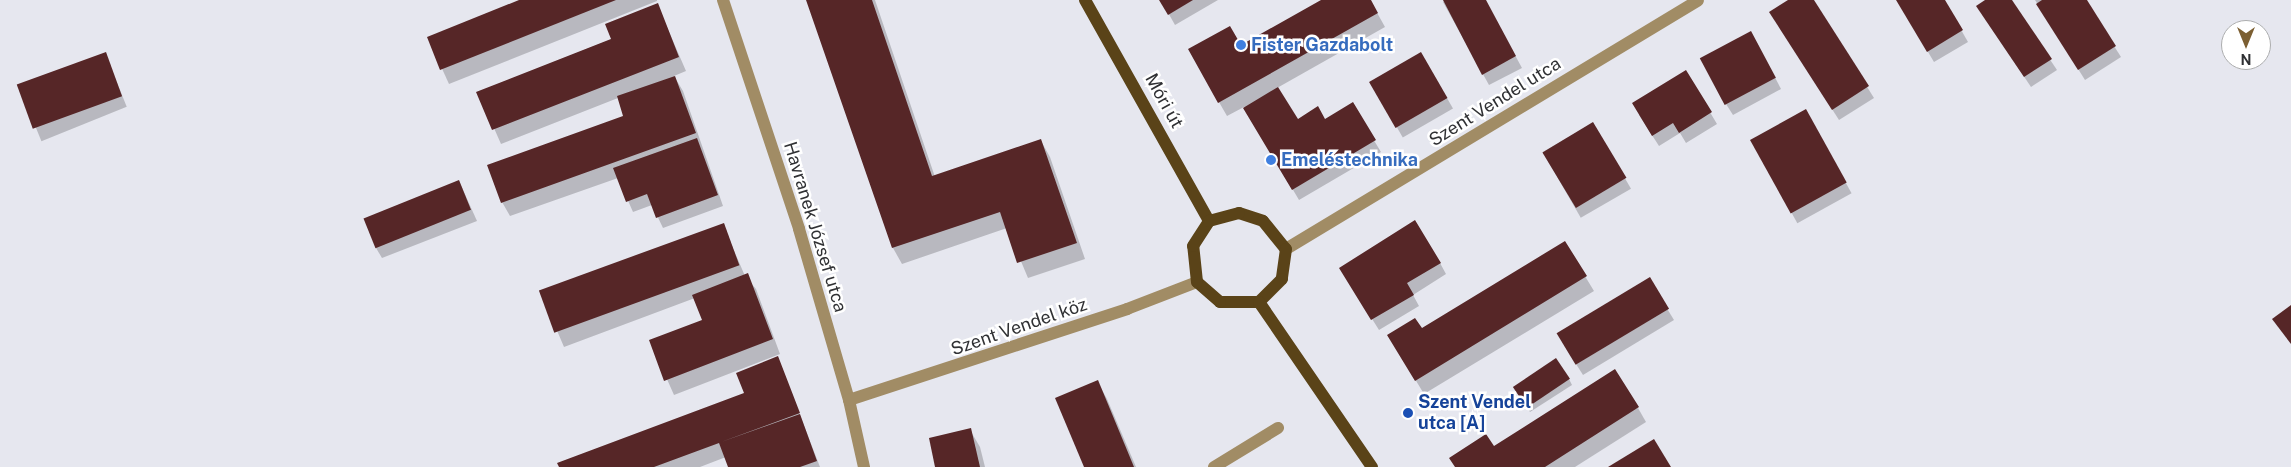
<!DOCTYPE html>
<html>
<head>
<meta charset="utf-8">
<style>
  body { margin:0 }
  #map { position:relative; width:2291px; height:467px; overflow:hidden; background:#e6e7ef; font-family:"Public Sans",sans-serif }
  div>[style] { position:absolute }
  .shadow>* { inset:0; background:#0003; transform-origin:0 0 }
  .building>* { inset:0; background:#562627; transform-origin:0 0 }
  .minor>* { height:12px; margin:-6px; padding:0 6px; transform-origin:6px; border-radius:6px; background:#a18c65 }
  .major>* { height:12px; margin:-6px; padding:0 6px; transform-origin:6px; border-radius:6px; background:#5a4318 }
  .dots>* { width:14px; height:14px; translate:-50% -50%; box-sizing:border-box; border:2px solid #fff; border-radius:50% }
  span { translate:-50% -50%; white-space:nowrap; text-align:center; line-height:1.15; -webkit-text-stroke:5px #fff; paint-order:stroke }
  .shop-label { font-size:18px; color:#366cbe; font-weight:700 }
  .left { translate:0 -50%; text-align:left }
  .street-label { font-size:18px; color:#303134 }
  .transit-label { font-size:18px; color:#164399; font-weight:700 }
  .north { position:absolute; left:2221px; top:20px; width:50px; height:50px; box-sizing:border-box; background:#fff; border:1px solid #acadae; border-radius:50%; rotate:180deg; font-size:14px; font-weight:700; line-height:20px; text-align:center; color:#303134 }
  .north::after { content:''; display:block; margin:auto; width:18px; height:22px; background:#7c5f32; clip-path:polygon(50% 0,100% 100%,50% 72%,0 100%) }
</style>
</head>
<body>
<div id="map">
  <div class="shadow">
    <div style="clip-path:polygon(522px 0,657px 0,657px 1px,449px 84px,428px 38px)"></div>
    <div style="clip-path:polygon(808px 0,875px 0,935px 177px,1041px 141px,1050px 157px,1085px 259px,1028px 278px,1007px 228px,902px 264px,893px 248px)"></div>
    <div style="clip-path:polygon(1161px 0,1218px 0,1175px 25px)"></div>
    <div style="clip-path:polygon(1323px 0,1370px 0,1385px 27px,1277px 88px,1297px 120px,1325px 120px,1352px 104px,1381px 152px,1299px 200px,1244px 107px,1227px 116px,1189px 50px,1240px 46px)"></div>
    <div style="clip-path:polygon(1446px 0,1485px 0,1522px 68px,1489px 85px,1443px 2px)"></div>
    <div style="clip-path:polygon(1790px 0,1813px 0,1874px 98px,1839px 120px,1777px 23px)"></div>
    <div style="clip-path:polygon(1897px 0,1944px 0,1968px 42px,1934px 62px)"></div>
    <div style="clip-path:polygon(1988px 0,2010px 0,2057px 70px,2031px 87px,1984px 17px)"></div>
    <div style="clip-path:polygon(2035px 0,2085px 0,2121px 57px,2085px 80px)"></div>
    <div style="clip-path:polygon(657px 4px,686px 71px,674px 76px,683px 91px,723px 206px,663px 228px,652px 205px,633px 212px,618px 178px,510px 216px,502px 202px,625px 117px,618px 98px,501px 144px,478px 92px,612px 39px)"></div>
    <div style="clip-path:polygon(1757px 43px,1781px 89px,1733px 115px,1726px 104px)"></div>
    <div style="left:105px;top:53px;width:58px;height:92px;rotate:68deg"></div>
    <div style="left:1421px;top:53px;width:64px;height:58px;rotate:60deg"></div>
    <div style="clip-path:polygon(1686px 72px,1717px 124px,1686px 143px,1680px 133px,1659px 146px,1639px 115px)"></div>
    <div style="left:1806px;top:111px;width:94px;height:62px;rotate:61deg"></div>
    <div style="left:1593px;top:123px;width:76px;height:58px;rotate:60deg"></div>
    <div style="clip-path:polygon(459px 181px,477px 221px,382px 258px,376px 248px)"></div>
    <div style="clip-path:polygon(723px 225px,745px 276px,756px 289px,780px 354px,674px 395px,650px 341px,704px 321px,695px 298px,564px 347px,541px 293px)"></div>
    <div style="clip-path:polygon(1565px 243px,1594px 291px,1424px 394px,1389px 336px,1421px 330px)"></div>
    <div style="clip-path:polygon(1440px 263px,1446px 274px,1413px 295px,1419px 306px,1379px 330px,1347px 279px)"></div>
    <div style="clip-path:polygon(1649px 279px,1674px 320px,1583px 375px,1564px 345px)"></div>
    <div style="clip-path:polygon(778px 358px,820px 467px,730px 467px,726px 457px,700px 467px,560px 467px,745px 394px)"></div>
    <div style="clip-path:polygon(1569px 379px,1572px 385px,1530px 412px,1517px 392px)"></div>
    <div style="clip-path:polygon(1097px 381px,1107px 399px,1136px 467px,1086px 467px)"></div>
    <div style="clip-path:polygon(1638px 408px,1646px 422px,1575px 467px,1456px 467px,1494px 448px)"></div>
    <div style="clip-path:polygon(970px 430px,980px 447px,985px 467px,937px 467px)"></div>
  </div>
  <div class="building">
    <div style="clip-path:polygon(519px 0,616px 0,440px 70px,427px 37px)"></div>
    <div style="clip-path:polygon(806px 0,872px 0,932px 176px,1041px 139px,1077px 243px,1017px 263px,1000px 212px,892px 248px)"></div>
    <div style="clip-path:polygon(1159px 0,1193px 0,1168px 15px)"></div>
    <div style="clip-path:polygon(1321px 0,1371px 0,1378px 13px,1218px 103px,1188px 49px,1230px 26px,1241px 45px)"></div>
    <div style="clip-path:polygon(1443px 0,1486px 0,1516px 56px,1482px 75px)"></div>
    <div style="clip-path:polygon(1788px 0,1814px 0,1869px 86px,1832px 110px,1769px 12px)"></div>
    <div style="clip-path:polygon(1896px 0,1945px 0,1963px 30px,1927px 52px)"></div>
    <div style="clip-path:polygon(1985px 0,2012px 0,2052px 59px,2024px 77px,1976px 6px)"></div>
    <div style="clip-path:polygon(2042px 0,2087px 0,2116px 46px,2078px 70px,2036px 4px)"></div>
    <div style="clip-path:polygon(658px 3px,679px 57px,492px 130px,476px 92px,611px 39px,605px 24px)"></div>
    <div style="left:1751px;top:31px;width:53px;height:58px;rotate:62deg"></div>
    <div style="left:106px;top:52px;width:47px;height:95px;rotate:70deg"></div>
    <div style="left:1421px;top:52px;width:53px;height:60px;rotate:60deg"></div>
    <div style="clip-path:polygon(1686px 70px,1712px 112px,1679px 133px,1673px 123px,1652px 136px,1632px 103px)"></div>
    <div style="clip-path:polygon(675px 76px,696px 133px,501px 203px,487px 165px,623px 116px,617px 96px)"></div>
    <div style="clip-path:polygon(1278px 87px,1298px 119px,1318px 106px,1325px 119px,1353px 102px,1376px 140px,1292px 190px,1243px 108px)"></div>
    <div style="left:1806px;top:109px;width:84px;height:64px;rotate:61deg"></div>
    <div style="left:1593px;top:122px;width:65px;height:59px;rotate:59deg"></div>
    <div style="clip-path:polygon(697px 138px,718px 195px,656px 218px,647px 194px,626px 202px,613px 168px)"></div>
    <div style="left:459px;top:180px;width:32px;height:103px;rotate:68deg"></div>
    <div style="clip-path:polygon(1415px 220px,1441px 263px,1407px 283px,1414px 295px,1371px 320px,1339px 268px)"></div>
    <div style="left:724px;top:223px;width:45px;height:197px;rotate:70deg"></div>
    <div style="clip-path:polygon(1565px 241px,1587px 276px,1415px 381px,1387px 335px,1415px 318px,1422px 328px)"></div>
    <div style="clip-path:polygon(748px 273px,773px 339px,664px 381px,649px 340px,702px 320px,692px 295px)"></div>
    <div style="left:1650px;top:277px;width:37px;height:109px;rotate:59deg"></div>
    <div style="clip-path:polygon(2291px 305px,2291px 344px,2272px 319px)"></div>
    <div style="clip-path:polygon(778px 356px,800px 413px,721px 442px,800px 414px,817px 461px,800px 467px,728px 467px,719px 443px,654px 467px,559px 467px,557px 463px,744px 393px,736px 373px)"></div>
    <div style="left:1556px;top:358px;width:25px;height:52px;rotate:56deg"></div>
    <div style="clip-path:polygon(1615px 369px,1639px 407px,1545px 467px,1455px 467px,1449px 458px,1486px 434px,1494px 446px)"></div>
    <div style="clip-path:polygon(1098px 380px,1134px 467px,1084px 467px,1055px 398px)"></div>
    <div style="clip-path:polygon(971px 428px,980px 467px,935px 467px,929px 438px)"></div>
    <div style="clip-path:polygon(1654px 439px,1671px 467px,1608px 467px)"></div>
  </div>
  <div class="minor">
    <div style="left:723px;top:0;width:241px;rotate:71.6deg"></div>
    <div style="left:799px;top:229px;width:178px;rotate:73.7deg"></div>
    <div style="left:849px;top:400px;width:69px;rotate:77.4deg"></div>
    <div style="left:1286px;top:249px;width:481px;rotate:-31.1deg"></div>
    <div style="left:849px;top:400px;width:293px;rotate:-18.1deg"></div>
    <div style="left:1127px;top:309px;width:75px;rotate:-21.1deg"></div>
    <div style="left:1214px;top:467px;width:75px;rotate:-31.4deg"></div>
  </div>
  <div class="major">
    <div style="left:1085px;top:0;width:253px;rotate:60.7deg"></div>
    <div style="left:1239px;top:213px;width:25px;rotate:18deg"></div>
    <div style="left:1263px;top:221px;width:36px;rotate:51deg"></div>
    <div style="left:1286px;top:249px;width:30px;rotate:98deg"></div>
    <div style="left:1282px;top:279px;width:33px;rotate:135deg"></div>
    <div style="left:1259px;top:302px;width:39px;rotate:180deg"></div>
    <div style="left:1220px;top:302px;width:30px;rotate:-139deg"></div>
    <div style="left:1197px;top:282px;width:36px;rotate:-96deg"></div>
    <div style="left:1193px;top:246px;width:30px;rotate:-57deg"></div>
    <div style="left:1209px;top:221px;width:31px;rotate:-15deg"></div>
    <div style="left:1259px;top:302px;width:200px;rotate:55.6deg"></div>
  </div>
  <div class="dots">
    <div style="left:1241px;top:45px;background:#3f7fe0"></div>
    <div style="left:1271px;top:160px;background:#3f7fe0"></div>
    <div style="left:1408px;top:413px;background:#1a4fb4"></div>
  </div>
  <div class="shop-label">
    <span class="left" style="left:1251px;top:45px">Fister Gazdabolt</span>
    <span class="left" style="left:1281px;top:160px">Emeléstechnika</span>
  </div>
  <div class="street-label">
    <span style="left:1164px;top:101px;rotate:61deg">Móri út</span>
    <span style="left:1495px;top:102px;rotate:-32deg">Szent Vendel utca</span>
    <span style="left:815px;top:227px;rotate:73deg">Havranek József utca</span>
    <span style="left:1019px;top:327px;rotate:-19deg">Szent Vendel köz</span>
  </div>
  <div class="transit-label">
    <span class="left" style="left:1418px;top:413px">Szent Vendel<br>utca [A]</span>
  </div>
  <div class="north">N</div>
</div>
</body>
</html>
